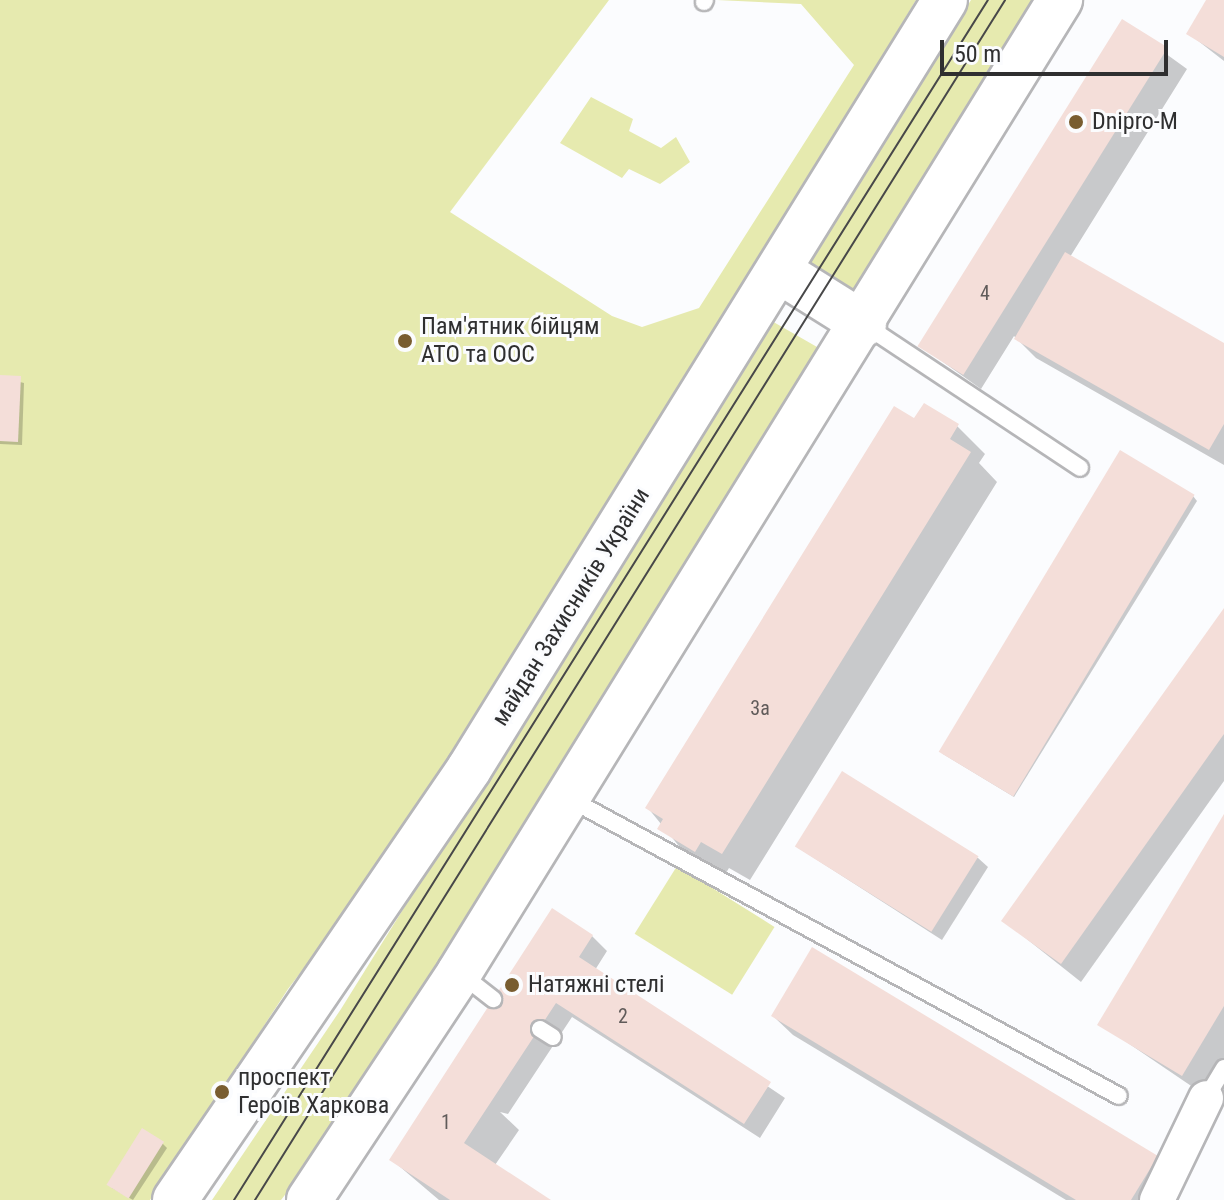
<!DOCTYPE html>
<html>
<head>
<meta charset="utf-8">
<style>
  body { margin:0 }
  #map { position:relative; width:1224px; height:1200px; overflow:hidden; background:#fbfcfe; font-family:"Roboto Condensed",sans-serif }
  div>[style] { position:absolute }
  .green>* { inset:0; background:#e6eaaf; transform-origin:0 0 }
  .shadow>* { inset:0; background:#0003 }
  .building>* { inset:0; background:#f4ded9; transform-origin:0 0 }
  .roads { filter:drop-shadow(2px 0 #b6b6b8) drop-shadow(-2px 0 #b6b6b8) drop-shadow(0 2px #b6b6b8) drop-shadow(0 -2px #b6b6b8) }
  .service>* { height:16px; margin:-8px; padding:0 8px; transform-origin:8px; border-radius:8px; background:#fff }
  .minor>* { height:34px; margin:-17px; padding:0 17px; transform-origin:17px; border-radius:17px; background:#fff }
  .primary>* { height:44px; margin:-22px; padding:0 22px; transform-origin:22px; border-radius:22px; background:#fff }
  .tram>* { height:2px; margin:-1px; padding:0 1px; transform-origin:1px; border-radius:1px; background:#484849 }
  .dots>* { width:22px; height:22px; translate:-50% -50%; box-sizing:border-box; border:4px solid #fbfcfe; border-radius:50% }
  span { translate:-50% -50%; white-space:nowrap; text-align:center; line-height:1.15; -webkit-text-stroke:6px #fbfcfe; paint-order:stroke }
  .number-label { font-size:20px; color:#605b5a }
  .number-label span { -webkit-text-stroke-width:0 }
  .poi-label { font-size:24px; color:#2f2f30 }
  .left { translate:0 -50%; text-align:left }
  .street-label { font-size:24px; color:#2f2f30 }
  .scale { position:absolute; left:940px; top:40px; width:228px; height:36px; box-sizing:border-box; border:4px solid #2f2f30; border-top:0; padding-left:10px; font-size:24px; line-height:28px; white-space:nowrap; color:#2f2f30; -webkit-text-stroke:6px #fbfcfe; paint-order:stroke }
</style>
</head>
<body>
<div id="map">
  <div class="green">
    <div style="clip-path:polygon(0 0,609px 0,450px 212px,612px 316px,642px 327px,699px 308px,854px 65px,801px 4px,717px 0,916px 0,453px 772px,288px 989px,150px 1200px,0 1200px)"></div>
    <div style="clip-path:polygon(971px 0,1040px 0,856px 295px,809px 264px)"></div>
    <div style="clip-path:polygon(591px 97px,633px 119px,629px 131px,661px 148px,676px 137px,690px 162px,660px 184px,629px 169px,622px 178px,560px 143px)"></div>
    <div style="clip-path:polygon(770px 320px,824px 351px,338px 1126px,281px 1200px,212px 1200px,341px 1009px)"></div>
    <div style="left:677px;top:866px;width:115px;height:80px;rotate:32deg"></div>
  </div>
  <div class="shadow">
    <div style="clip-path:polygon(1208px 0,1224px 0,1224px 61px,1188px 33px)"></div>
    <div style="clip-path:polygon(1122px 22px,1187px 69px,1070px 257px,1224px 345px,1224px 465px,1036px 358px,1014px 336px,981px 389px,922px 347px)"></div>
    <div style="clip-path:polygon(0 377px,24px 383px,22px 445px,0 444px)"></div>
    <div style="clip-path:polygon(914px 421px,957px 426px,985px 454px,979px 463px,997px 482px,750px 880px,729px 868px,723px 878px,687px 856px,648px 808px)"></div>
    <div style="clip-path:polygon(1193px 496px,1197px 501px,1014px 797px,943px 754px)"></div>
    <div style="clip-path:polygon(1224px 611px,1224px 781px,1081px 982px,1004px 921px)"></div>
    <div style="clip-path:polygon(1224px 818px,1224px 1058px,1203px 1094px,1100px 1024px)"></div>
    <div style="clip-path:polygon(797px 847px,978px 858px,988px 867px,942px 940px)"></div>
    <div style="clip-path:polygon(592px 936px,607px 951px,595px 970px,785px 1098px,760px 1138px,572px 1017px,508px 1114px,500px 1112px,519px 1130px,495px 1165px,548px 1200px,439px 1200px,392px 1160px)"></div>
    <div style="clip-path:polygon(773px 1016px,1157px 1158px,1177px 1177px,1163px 1200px,1066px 1200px,793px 1035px)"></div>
    <div style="clip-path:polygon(162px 1143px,167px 1148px,133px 1200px,112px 1188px)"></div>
  </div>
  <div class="building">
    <div style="clip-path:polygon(1206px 0,1224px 0,1224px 57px,1186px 34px)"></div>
    <div style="left:1122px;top:19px;width:54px;height:386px;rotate:32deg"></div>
    <div style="clip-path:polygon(1065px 252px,1224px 343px,1224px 424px,1209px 450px,1014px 339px)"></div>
    <div style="clip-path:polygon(0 375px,21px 376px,18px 442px,0 441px)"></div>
    <div style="clip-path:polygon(924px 403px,959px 424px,950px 439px,971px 452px,722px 854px,701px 842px,695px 852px,657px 829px,663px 819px,645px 808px,894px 406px,914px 418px)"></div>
    <div style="left:1120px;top:450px;width:87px;height:352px;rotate:31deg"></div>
    <div style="clip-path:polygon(1224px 608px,1224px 734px,1061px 964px,1001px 921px)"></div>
    <div style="left:842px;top:771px;width:161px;height:89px;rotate:32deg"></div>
    <div style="clip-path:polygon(1224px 814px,1224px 1006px,1182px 1076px,1097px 1025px)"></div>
    <div style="clip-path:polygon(552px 908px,593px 935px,579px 957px,771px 1082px,744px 1124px,556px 1003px,464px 1143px,551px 1200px,450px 1200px,389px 1160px)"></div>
    <div style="clip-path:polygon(812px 947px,1158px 1156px,1131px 1200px,1076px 1200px,771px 1016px)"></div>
    <div style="left:142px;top:1128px;width:26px;height:67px;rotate:32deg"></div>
  </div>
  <div class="roads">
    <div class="service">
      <div style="left:704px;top:2px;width:2px;rotate:-63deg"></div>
      <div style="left:865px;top:325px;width:258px;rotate:33.6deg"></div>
      <div style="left:568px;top:798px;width:626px;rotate:28.41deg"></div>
      <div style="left:461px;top:974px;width:41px;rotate:38deg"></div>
      <div style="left:540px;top:1029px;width:15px;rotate:32deg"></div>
      <div style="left:1206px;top:1098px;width:35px;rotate:-59deg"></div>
    </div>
    <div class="minor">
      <div style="left:1157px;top:1200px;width:113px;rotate:-64.3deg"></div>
    </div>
    <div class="primary">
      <div style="left:781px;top:272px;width:98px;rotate:32.1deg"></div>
      <div style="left:175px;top:1200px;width:522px;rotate:-55.7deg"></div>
      <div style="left:469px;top:769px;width:904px;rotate:-58.24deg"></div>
      <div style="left:309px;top:1200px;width:272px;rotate:-56.5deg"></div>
      <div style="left:459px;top:973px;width:1144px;rotate:-58.3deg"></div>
    </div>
  </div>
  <div class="tram">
    <div style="left:234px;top:1200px;width:1417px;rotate:-57.86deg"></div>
    <div style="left:255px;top:1200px;width:1415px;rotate:-57.99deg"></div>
  </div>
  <div class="dots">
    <div style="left:1076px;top:122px;background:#795d30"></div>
    <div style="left:405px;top:341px;background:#795d30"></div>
    <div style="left:512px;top:985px;background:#795d30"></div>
    <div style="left:222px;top:1092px;background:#795d30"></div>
  </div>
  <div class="number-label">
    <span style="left:985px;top:293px">4</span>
    <span style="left:760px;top:708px">3а</span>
    <span style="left:623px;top:1016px">2</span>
    <span style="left:446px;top:1122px">1</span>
  </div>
  <div class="poi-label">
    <span class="left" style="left:1092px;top:122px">Dnipro-M</span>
    <span class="left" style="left:421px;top:341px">Пам'ятник бійцям<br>АТО та ООС</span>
    <span class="left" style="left:528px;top:985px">Натяжні стелі</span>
    <span class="left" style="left:238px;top:1092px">проспект<br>Героїв Харкова</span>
  </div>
  <div class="street-label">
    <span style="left:571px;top:607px;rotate:-58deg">майдан Захисників України</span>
  </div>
  <div class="scale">50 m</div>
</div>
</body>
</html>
